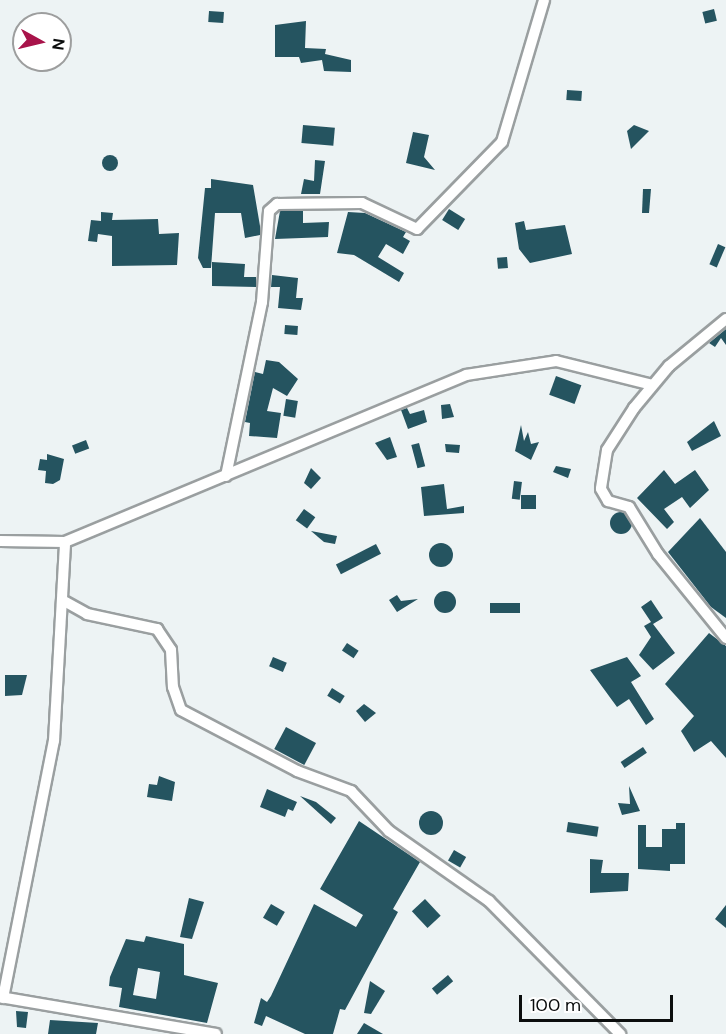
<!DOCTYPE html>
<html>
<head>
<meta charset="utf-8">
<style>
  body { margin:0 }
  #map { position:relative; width:726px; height:1034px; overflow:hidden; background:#edf3f4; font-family:"DM Sans",sans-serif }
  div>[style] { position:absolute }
  .building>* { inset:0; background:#255460; transform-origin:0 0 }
  .round { border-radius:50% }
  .roads { filter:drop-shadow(2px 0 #9a9fa0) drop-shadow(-2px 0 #9a9fa0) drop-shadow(0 2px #9a9fa0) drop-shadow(0 -2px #9a9fa0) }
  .minor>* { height:10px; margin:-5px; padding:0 5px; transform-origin:5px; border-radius:5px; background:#fff }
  span { translate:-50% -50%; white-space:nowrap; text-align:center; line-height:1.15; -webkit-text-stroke:6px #fff; paint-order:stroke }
  .north { position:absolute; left:12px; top:12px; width:60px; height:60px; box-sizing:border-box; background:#fff; border:2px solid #9d9e9e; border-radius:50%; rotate:98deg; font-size:16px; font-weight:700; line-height:24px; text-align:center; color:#0b0d0d }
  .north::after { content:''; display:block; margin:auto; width:21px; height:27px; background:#a8134a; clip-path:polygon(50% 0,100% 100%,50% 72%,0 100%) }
  .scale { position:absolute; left:519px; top:995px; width:154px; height:27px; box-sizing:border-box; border:3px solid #0b0d0d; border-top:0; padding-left:8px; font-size:18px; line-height:21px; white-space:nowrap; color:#0b0d0d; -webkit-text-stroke:4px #fff; paint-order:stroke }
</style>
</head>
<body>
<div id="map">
  <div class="building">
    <div style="left:714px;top:9px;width:12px;height:12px;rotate:76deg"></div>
    <div style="left:209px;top:11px;width:15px;height:11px;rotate:4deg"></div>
    <div style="clip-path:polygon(306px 21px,305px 48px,326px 49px,325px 54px,351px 60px,351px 72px,324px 71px,322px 60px,301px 63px,299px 57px,275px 57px,275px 25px)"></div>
    <div style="left:567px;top:90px;width:15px;height:10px;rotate:4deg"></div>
    <div style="left:303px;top:125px;width:32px;height:18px;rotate:5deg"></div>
    <div style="clip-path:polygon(634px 125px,649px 131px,631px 149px,627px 131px)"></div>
    <div style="clip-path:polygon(413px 132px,429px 135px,424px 157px,435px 170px,406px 163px)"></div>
    <div class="round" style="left:102px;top:155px;width:16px;height:16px"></div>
    <div style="clip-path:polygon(315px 160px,325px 161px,320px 194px,301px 194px,304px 179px,314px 181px)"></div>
    <div style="clip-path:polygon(211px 179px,253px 185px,260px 226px,260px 235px,245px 238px,241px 213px,215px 213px,211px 268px,203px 268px,198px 258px,205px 188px,211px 188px)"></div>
    <div style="clip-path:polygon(643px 189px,651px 189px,649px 213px,642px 213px)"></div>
    <div style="left:449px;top:209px;width:19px;height:13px;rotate:32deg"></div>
    <div style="clip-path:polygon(280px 211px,303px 211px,303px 223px,329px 222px,328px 237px,275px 239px)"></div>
    <div style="clip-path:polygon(101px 212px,113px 213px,112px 220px,158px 219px,159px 234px,179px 233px,177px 265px,112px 266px,112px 236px,98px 234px,97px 242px,88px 241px,91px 220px,101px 221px)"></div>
    <div style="clip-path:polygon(348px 212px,365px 213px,406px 232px,403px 237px,410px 241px,403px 254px,386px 244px,378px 257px,404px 273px,399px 282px,354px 255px,337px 253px)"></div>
    <div style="clip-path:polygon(524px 221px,526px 230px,565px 225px,572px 254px,530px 263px,519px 249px,515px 223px)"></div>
    <div style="left:718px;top:244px;width:8px;height:22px;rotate:23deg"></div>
    <div style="left:507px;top:257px;width:11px;height:10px;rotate:85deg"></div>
    <div style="clip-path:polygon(212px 262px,245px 264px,244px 277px,256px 277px,256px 287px,212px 286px)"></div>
    <div style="clip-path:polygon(272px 275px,298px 278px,296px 298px,303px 298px,301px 310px,278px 308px,280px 287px,271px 287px)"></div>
    <div style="left:285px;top:325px;width:13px;height:9px;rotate:4deg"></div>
    <div style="clip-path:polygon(726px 329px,726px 345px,721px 338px,715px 347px,709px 343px)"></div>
    <div style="clip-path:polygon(266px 360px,279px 362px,298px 379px,287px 396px,273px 388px,267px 411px,281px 413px,277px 438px,249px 436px,250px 423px,245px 422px,255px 372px,263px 374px)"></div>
    <div style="left:556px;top:376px;width:27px;height:20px;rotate:20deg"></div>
    <div style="left:286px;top:399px;width:12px;height:17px;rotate:9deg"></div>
    <div style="clip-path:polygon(450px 404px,454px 417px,442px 419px,441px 405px)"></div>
    <div style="clip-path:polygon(407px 408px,410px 414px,424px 410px,427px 422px,408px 429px,401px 410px)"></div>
    <div style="clip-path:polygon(714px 421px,721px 436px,692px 451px,687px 442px)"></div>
    <div style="clip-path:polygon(521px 425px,524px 441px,528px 432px,531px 444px,539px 442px,531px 460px,515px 451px)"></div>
    <div style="clip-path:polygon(390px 437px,397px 457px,387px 460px,375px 443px)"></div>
    <div style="left:86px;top:440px;width:9px;height:15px;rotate:69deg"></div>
    <div style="left:419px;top:443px;width:24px;height:8px;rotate:75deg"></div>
    <div style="clip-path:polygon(445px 444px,460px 445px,459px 453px,446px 452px)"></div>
    <div style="clip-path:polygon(47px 454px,64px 459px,60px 480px,53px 484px,45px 483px,46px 471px,38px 470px,40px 459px,47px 460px)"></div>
    <div style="clip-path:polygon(556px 466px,571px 469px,568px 478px,553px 472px)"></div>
    <div style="clip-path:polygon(311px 468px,321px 478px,311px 489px,304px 483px)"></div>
    <div style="clip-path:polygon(664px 470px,675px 484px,695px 470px,709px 490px,690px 508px,682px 497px,664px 509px,674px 522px,667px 529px,637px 498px)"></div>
    <div style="left:514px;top:481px;width:8px;height:18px;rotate:7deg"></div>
    <div style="clip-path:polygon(444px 484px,447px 509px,464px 506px,464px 513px,424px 516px,421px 487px)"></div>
    <div style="left:521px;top:495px;width:15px;height:14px"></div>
    <div style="left:304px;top:509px;width:14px;height:14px;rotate:36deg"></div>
    <div class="round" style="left:610px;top:512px;width:22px;height:22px"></div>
    <div style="clip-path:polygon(700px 518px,726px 552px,726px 618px,711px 607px,668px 552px)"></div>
    <div style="clip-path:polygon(311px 531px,337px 536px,335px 544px,324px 542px)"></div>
    <div class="round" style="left:429px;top:543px;width:24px;height:24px"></div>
    <div style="left:376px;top:544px;width:11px;height:45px;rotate:63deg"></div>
    <div class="round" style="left:434px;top:591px;width:22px;height:22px"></div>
    <div style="clip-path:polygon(397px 595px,401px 601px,418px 599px,397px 612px,389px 600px)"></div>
    <div style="clip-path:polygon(651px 600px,663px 618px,653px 624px,675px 653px,653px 670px,639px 655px,651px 637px,644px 626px,651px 622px,641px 607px)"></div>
    <div style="left:490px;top:603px;width:30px;height:10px"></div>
    <div style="clip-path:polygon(709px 633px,726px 646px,726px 758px,711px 741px,694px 752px,681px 731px,694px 716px,665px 684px)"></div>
    <div style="left:347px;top:643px;width:14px;height:9px;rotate:34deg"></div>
    <div style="left:273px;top:657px;width:15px;height:10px;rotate:23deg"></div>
    <div style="clip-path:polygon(627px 657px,641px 676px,631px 682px,654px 719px,646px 725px,629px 699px,617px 707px,590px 670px)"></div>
    <div style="clip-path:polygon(5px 675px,27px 675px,22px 695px,5px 696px)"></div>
    <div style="left:332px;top:688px;width:15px;height:9px;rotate:32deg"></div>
    <div style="clip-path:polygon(364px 704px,376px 713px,365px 722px,356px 711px)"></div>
    <div style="left:286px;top:727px;width:34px;height:25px;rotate:28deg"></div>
    <div style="left:643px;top:747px;width:7px;height:27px;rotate:56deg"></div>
    <div style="clip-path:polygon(159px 776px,175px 782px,172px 801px,147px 797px,149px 784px,157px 785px)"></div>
    <div style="clip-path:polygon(629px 786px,640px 811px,622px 815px,618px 803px,630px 804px)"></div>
    <div style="clip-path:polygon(267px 789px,297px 802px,293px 811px,288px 809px,285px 817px,260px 807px)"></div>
    <div style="clip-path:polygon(300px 796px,316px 802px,336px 818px,331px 824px)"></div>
    <div class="round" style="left:419px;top:811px;width:24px;height:24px"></div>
    <div style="clip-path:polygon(359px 821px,420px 862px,393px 909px,398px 912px,345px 1010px,340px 1009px,333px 1034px,305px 1034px,266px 1016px,262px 1026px,254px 1023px,261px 998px,267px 1002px,271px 996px,314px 904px,356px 927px,363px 915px,320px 889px)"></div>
    <div style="left:568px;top:822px;width:31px;height:10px;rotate:9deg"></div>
    <div style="clip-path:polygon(676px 823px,685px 823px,685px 864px,670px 864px,670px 871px,638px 869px,638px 825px,646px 825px,646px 847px,662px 847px,662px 829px,676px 829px)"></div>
    <div style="left:454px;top:850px;width:14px;height:12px;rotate:30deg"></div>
    <div style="clip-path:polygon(590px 859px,603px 860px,601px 873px,629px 873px,628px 891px,590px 893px)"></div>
    <div style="clip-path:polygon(189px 898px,204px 902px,192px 939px,180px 937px)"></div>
    <div style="left:425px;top:899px;width:23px;height:18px;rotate:47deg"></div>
    <div style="left:271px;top:904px;width:16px;height:16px;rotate:30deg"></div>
    <div style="clip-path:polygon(726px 905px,726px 928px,715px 919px)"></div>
    <div style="clip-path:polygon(evenodd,146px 936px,184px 944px,184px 975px,218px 983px,207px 1023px,119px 1007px,122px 988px,109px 986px,110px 977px,126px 939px,144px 942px,146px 936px,138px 968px,160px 972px,156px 999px,133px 995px,138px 968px)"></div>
    <div style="left:448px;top:975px;width:8px;height:21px;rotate:50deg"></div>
    <div style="clip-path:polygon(370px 981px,385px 991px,371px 1014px,364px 1013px)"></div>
    <div style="clip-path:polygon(16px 1011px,28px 1012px,26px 1028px,17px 1027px)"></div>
    <div style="clip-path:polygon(50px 1020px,98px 1023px,96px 1034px,48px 1034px)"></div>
    <div style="clip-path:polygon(364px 1023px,383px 1034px,357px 1034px)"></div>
  </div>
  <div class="roads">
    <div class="minor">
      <div style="left:726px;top:319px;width:74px;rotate:140.5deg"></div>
      <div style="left:669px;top:366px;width:55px;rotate:129.8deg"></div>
      <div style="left:634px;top:408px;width:50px;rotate:122.7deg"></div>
      <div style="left:607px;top:450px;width:39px;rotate:99deg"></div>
      <div style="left:601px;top:489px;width:14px;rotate:60deg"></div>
      <div style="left:608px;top:501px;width:22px;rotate:16deg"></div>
      <div style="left:629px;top:507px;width:55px;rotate:58.3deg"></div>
      <div style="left:658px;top:554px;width:108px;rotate:51deg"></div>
      <div style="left:226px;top:476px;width:178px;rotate:-78.3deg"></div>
      <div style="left:262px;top:302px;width:91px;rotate:-85.6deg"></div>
      <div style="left:269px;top:211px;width:11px;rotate:-41deg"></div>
      <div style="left:277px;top:204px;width:85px;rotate:-0.7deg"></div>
      <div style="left:362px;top:203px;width:61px;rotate:25.3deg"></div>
      <div style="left:417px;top:229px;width:122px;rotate:-45.7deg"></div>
      <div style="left:502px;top:142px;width:148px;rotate:-73.5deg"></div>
      <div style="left:0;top:541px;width:65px;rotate:0.9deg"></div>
      <div style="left:64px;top:601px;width:26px;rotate:29deg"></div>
      <div style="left:87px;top:614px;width:72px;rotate:12.1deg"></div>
      <div style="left:157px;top:629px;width:25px;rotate:56deg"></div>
      <div style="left:171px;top:650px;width:37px;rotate:87deg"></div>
      <div style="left:173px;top:687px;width:24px;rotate:71deg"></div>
      <div style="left:181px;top:710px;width:131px;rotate:27.7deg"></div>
      <div style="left:297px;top:771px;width:58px;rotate:20.3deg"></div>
      <div style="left:351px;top:791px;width:55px;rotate:46.5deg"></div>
      <div style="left:389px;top:831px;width:122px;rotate:35deg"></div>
      <div style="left:489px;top:901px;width:187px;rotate:45.4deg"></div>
      <div style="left:0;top:997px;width:219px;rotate:9.7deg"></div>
      <div style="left:3px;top:998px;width:262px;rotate:-78.8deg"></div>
      <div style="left:54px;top:741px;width:199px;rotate:-86.8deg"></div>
      <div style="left:65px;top:542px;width:434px;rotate:-22.6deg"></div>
      <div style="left:466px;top:375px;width:91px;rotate:-8.8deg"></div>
      <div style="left:556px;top:361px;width:99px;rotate:14deg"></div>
    </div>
  </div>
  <div class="north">N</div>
  <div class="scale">100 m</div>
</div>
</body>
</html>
